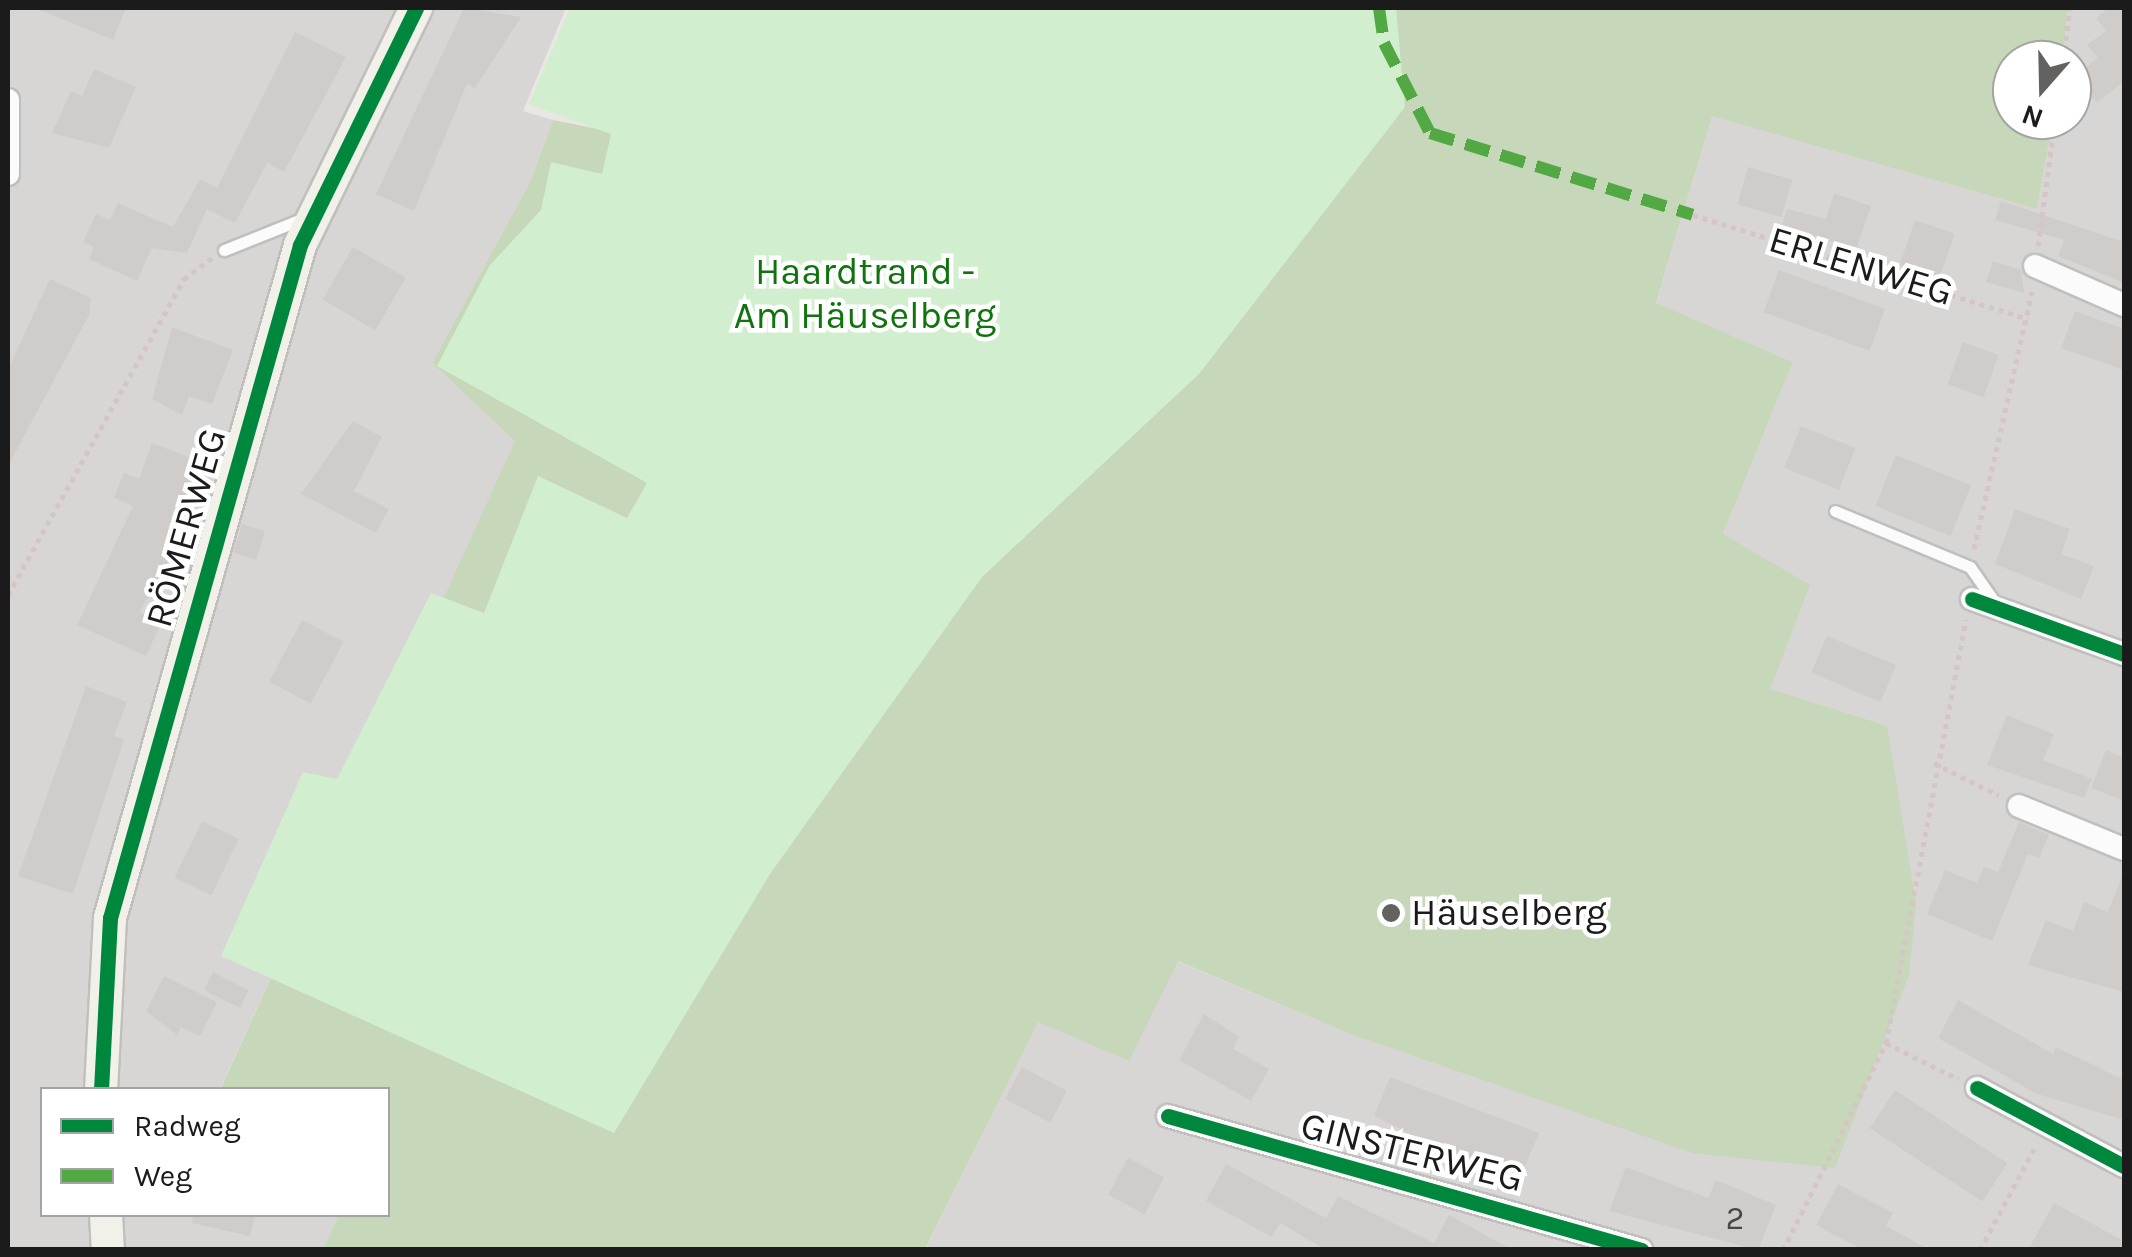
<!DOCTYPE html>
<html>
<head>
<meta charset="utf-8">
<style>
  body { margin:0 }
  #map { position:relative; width:2132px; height:1257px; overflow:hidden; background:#e9e6e3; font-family:Karla,sans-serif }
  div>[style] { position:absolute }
  .residential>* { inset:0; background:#d8d6d5 }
  .forest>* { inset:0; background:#c7d7b9 }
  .park>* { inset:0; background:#d1efce }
  .building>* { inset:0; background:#d0ccca; transform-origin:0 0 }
  .path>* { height:5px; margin-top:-2.5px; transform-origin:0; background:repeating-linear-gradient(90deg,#d5c5c4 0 5px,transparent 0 10px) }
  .roads { filter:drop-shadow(2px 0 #c0bfbe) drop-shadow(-2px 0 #c0bfbe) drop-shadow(0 2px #c0bfbe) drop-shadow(0 -2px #c0bfbe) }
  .lane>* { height:11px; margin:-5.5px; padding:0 5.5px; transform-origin:5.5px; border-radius:5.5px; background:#fcfbfb }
  .street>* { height:22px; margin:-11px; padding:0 11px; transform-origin:11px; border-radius:11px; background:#fcfbfb }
  .secondary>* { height:32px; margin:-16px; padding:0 16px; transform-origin:16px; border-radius:16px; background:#f2f1e9 }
  .quiet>* { height:12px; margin-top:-6px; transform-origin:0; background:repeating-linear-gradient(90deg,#52a943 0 25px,transparent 0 37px) }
  .cycleway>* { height:15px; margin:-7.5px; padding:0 7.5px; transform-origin:7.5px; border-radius:7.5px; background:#00873e }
  .dots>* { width:28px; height:28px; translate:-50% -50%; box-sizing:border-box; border:5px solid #fff; border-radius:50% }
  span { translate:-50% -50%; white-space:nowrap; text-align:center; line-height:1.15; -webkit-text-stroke:9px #fff; paint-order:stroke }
  .number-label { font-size:32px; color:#484747 }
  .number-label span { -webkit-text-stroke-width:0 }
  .street-label { font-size:38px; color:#1b1b1b }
  .park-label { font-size:38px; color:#10740e }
  .poi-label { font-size:38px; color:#1b1b1b }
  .left { translate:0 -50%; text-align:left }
  .frame { position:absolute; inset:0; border:10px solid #1b1b1b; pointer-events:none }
  .legend { position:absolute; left:40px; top:1087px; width:350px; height:130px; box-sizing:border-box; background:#fff; border:2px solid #a4a4a4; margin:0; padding:12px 18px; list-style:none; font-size:30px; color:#1b1b1b }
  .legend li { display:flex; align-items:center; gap:20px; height:50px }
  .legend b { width:50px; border:2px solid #a4a4a4 }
  .north { position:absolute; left:1992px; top:40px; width:100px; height:100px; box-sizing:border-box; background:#fff; border:2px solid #a4a4a4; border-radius:50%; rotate:200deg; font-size:28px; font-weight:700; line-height:40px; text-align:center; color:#1b1b1b }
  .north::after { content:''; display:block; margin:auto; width:35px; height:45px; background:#636261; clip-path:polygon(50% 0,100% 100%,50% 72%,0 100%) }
</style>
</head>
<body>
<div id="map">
  <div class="residential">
    <div style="clip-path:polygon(8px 8px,566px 8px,523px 111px,553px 120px,531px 180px,432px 363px,516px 441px,220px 1089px,42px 1090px,42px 1214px,339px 1215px,323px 1249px,8px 1249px)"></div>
    <div style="clip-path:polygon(2068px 8px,2124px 8px,2124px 1249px,925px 1250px,1038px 1021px,1177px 961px,1345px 1032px,1511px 1086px,1769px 689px,1723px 534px,1793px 362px,1656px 304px,1712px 115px,2037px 209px,2053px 120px,2072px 120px,2072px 60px,2062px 60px)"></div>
  </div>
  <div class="forest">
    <div style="clip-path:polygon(856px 8px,2068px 8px,2062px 60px,2012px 60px,2012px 120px,2053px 120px,2037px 209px,1712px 116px,1656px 303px,1793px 362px,1723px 534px,1810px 585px,1770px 689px,1887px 726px,1916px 903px,1909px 975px,1835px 1168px,1692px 1153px,1345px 1032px,1178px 961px,1129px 1061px,1038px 1022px,925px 1249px,323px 1249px,339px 1215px,388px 1214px,388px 1090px,220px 1090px,515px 441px,432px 363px,531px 180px,553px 120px,673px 144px)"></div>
  </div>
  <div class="park">
    <div style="clip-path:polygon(570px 8px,1396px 8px,1405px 107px,1199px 374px,982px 577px,770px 874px,614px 1133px,221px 956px,303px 772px,337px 779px,431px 593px,484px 613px,538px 476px,627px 518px,647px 483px,437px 366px,490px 265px,541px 210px,551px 162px,602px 174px,611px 134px,529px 104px)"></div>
  </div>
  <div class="building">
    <div style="clip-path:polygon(35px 8px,126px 8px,113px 40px)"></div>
    <div style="clip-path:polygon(464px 8px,521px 17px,475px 88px,467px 84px,414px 211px,376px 194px)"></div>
    <div style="clip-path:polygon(2109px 8px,2124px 8px,2124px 81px,2097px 103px,2076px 75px,2098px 58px,2087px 45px,2106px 31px,2096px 18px)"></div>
    <div style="clip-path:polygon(295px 32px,346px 57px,284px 172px,267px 163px,235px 223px,207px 209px,187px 253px,152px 248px,137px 281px,89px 259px,94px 247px,83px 242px,96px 214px,110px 220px,118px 203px,173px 227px,200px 179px,217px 188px)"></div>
    <div style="clip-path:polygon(94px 69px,136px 87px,109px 148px,52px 133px,71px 91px,82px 96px)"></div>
    <div style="left:1748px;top:167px;width:46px;height:39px;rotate:16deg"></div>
    <div style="clip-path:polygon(1834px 193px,1871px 206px,1856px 250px,1782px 225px,1787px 209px,1826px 219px)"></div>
    <div style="clip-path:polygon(2001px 201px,2124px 242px,2124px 283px,2058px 256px,2064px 240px,1995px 220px)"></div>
    <div style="left:1915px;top:220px;width:42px;height:47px;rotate:19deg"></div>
    <div style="left:353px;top:247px;width:61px;height:61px;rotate:30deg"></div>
    <div style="clip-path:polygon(1993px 261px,2021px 270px,2024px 293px,1986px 282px)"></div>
    <div style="left:1779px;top:270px;width:113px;height:45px;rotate:20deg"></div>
    <div style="clip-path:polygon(50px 279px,91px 298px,89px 315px,8px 466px,8px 369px)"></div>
    <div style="clip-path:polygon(2075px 311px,2124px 329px,2124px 370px,2061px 348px)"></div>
    <div style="clip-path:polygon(172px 327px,233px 350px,212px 404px,189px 396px,182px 415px,152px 399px)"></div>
    <div style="left:1963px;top:342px;width:38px;height:45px;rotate:20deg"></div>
    <div style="clip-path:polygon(353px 421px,382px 437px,354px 491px,389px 509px,376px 533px,301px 494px)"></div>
    <div style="left:1801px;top:426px;width:59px;height:45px;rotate:22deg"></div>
    <div style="clip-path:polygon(152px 443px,194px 459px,189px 475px,197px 478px,179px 543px,140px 611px,159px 628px,146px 656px,77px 625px,133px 506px,114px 498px,124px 473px,139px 479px)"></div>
    <div style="left:1896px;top:455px;width:81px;height:55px;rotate:22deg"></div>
    <div style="clip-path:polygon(2015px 509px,2070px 529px,2061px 554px,2094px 566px,2081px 599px,1995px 564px)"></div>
    <div style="left:242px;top:524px;width:24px;height:30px;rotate:17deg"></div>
    <div style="left:302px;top:620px;width:47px;height:70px;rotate:28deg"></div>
    <div style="left:1827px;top:636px;width:75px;height:40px;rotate:23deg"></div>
    <div style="clip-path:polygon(86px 686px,127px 702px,114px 736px,124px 740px,73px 894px,18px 876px)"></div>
    <div style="clip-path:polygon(2007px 715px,2054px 734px,2043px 760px,2092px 779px,2084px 798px,1987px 765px)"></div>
    <div style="clip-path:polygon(2106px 750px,2124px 758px,2124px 801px,2091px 788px)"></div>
    <div style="left:202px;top:821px;width:41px;height:63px;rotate:26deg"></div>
    <div style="clip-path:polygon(2019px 822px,2049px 835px,2039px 858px,2028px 854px,1992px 941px,1927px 914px,1945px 870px,1977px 883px,1984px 867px,1998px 872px)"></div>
    <div style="clip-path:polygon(2123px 874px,2124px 992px,2028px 965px,2046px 920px,2073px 931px,2084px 902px,2108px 912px)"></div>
    <div style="left:213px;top:972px;width:40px;height:20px;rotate:27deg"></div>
    <div style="clip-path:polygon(164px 976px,217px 1002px,200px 1036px,181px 1027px,177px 1035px,146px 1011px)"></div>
    <div style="clip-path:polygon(1958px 1000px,2053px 1054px,2056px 1047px,2124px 1080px,2124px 1120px,2037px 1094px,1938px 1038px)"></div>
    <div style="clip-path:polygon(1204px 1014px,1239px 1037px,1233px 1049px,1269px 1069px,1251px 1101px,1179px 1060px)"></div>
    <div style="left:1022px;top:1067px;width:51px;height:36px;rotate:28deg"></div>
    <div style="clip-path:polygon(1390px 1077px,1539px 1133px,1524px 1169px,1497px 1158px,1491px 1173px,1374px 1116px)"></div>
    <div style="left:1895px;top:1090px;width:134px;height:46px;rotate:33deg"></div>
    <div style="left:1128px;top:1158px;width:41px;height:42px;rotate:28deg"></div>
    <div style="clip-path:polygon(1226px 1164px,1326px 1218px,1338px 1196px,1434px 1243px,1449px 1215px,1513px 1250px,1326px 1250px,1280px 1223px,1272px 1237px,1206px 1201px)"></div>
    <div style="clip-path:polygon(1626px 1167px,1708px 1198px,1716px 1180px,1776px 1205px,1758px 1250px,1609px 1211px)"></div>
    <div style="clip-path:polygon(1838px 1184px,1893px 1213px,1886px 1226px,1930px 1250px,1863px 1250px,1816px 1225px)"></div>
    <div style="clip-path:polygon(2054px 1203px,2124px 1241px,2124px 1250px,2028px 1250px)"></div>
    <div style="clip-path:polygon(193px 1214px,255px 1214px,250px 1236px,192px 1223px)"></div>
  </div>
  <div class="path">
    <div style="left:2063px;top:60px;width:52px;rotate:-82.3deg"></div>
    <div style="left:1693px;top:215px;width:351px;rotate:17.2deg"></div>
    <div style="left:2038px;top:246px;width:127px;rotate:-82.3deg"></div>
    <div style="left:1974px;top:549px;width:264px;rotate:-77.3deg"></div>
    <div style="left:8px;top:595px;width:362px;rotate:-60.9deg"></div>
    <div style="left:184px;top:279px;width:35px;rotate:-37deg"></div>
    <div style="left:1934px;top:763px;width:72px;rotate:26.6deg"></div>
    <div style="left:1886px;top:1043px;width:81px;rotate:26.3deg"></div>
    <div style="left:1783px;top:1250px;width:231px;rotate:-63.5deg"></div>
    <div style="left:1886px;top:1043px;width:431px;rotate:-79.3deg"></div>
    <div style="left:1980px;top:1250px;width:117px;rotate:-61.9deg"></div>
  </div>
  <div class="roads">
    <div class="lane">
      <div style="left:224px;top:250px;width:86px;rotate:-21.8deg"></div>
      <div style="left:1835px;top:511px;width:146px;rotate:22.5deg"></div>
      <div style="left:1970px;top:567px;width:45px;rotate:54.9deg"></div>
    </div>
    <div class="street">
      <div style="left:8px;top:100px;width:74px;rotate:90deg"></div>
      <div style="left:2035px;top:266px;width:97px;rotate:23.7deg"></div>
      <div style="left:1972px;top:599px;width:162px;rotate:19.9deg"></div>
      <div style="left:2019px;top:806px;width:113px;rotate:22.3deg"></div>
      <div style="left:1977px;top:1088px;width:166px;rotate:28deg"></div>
      <div style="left:1168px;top:1116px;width:492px;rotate:15.8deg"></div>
    </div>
    <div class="secondary">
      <div style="left:101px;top:1090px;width:172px;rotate:-87deg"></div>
      <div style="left:110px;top:918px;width:699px;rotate:-74.23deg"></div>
      <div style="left:300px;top:245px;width:264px;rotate:-63.9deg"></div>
      <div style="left:106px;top:1214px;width:36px;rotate:87deg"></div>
    </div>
  </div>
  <div class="quiet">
    <div style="left:1379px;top:8px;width:35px;rotate:82deg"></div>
    <div style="left:1384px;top:43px;width:101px;rotate:62.9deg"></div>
    <div style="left:1430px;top:133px;width:275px;rotate:17.3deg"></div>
  </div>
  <div class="cycleway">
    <div style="left:1972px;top:599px;width:162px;rotate:19.9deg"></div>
    <div style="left:1977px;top:1088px;width:166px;rotate:28deg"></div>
    <div style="left:101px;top:1090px;width:172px;rotate:-87deg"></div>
    <div style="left:110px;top:918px;width:699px;rotate:-74.23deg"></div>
    <div style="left:300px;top:245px;width:264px;rotate:-63.9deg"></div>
    <div style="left:1168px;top:1116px;width:492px;rotate:15.8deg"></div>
  </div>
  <div class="dots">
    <div style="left:1391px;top:913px;background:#636261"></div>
  </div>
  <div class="number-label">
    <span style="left:1735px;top:1219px">2</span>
  </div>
  <div class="street-label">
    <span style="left:1861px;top:266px;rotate:17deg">ERLENWEG</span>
    <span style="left:186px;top:528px;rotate:-74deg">RÖMERWEG</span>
    <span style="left:1412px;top:1152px;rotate:14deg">GINSTERWEG</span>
  </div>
  <div class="park-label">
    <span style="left:865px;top:294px">Haardtrand -<br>Am Häuselberg</span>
  </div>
  <div class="poi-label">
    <span class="left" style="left:1411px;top:913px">Häuselberg</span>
  </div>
  <div class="frame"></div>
  <ul class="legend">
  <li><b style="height:12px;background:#00873e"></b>Radweg</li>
  <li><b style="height:12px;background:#52a943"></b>Weg</li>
  </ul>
  <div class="north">N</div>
</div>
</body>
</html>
